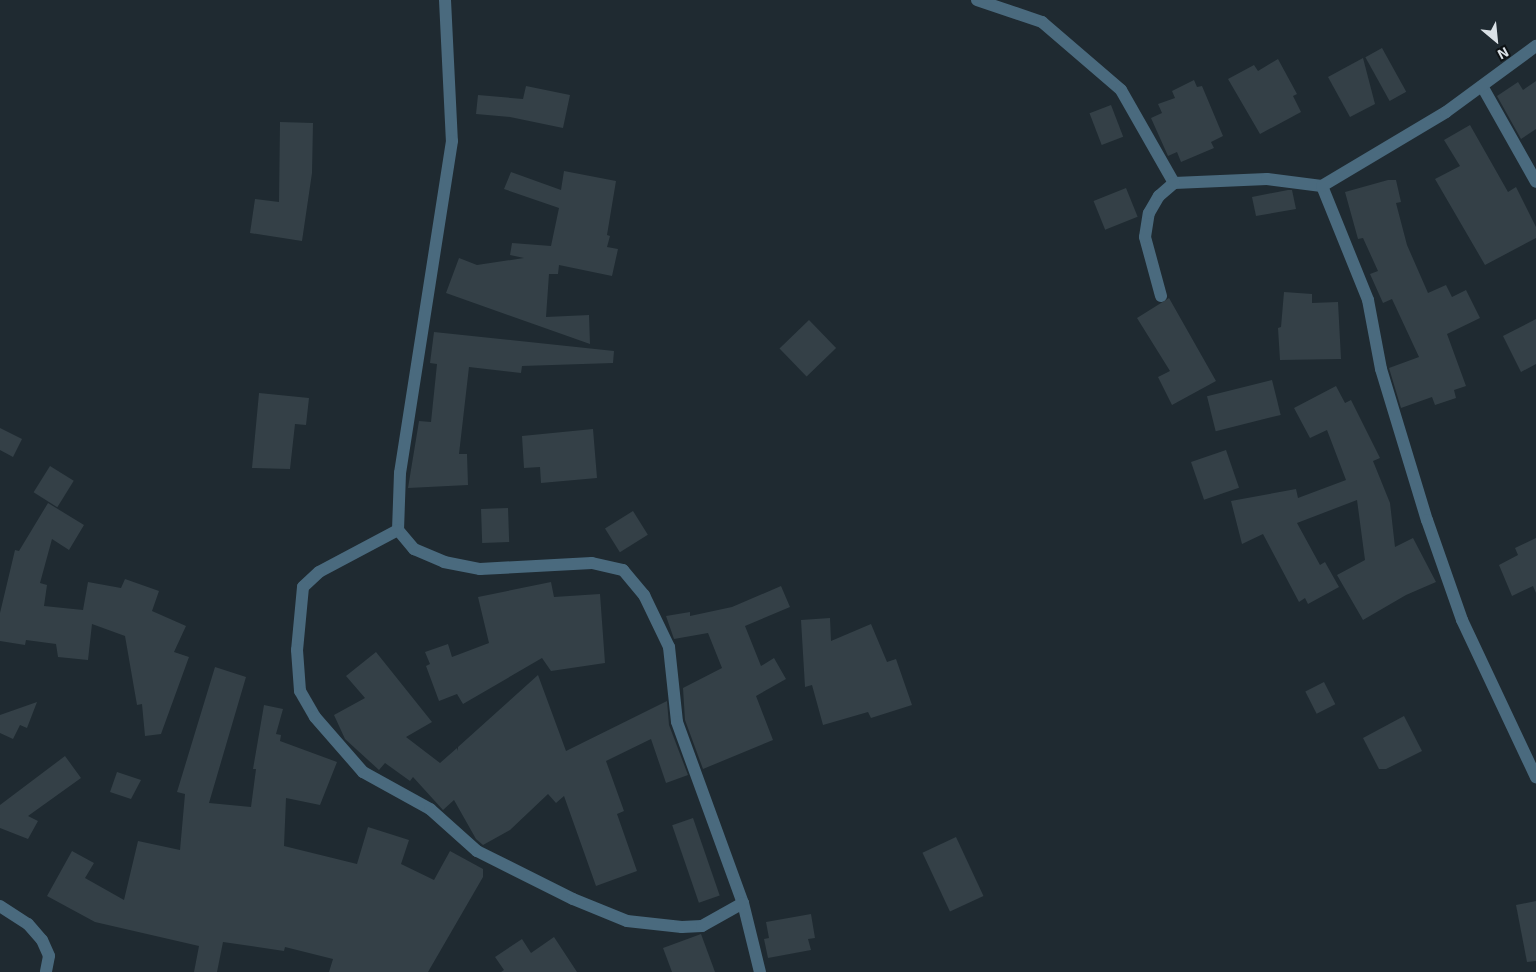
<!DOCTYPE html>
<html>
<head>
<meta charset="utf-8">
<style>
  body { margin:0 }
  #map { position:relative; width:1536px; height:972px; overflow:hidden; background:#1f2a31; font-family:"Exo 2",sans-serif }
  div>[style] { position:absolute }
  .building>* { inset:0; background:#344047; transform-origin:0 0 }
  .minor>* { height:12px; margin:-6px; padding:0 6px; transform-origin:6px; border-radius:6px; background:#4a6a7e }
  span { translate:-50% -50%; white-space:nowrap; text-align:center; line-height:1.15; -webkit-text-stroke:4px #0d1215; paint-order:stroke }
  .north { position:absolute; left:1471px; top:15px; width:50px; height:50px; -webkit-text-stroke:4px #0d1215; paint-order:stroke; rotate:152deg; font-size:14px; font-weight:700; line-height:20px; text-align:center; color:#dae1e6 }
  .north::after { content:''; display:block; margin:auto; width:18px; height:22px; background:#dae1e6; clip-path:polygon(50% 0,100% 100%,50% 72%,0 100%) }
</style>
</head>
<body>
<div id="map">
  <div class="building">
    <div style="left:1382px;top:48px;width:50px;height:19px;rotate:61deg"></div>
    <div style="clip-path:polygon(1363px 58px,1375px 104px,1350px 117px,1328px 77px)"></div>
    <div style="clip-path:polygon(1278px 59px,1297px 94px,1293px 96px,1301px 112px,1260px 134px,1228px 79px,1254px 65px,1258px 71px)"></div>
    <div style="clip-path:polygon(1194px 80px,1197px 87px,1202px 86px,1223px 136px,1211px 142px,1214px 148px,1181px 162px,1177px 152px,1168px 156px,1151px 118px,1162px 113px,1158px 104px,1175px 98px,1172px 91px)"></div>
    <div style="clip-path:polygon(1536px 81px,1536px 129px,1521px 139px,1497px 96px,1518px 82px,1523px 90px)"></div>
    <div style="clip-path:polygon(526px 86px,570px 95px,563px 128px,510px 117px,476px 114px,478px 95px,523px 99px)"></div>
    <div style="left:1111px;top:105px;width:34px;height:23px;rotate:69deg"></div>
    <div style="clip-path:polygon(280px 122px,313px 123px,312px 173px,302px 241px,250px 233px,255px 199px,279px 202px)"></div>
    <div style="clip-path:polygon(1470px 125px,1508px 192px,1516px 187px,1536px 227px,1536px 238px,1485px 265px,1435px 179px,1460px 166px,1444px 140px)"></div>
    <div style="clip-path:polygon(564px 171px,616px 181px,607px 235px,610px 236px,607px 247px,618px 249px,612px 276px,559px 265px,558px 274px,549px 274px,546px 317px,589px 315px,590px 344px,446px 293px,459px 258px,477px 265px,524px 258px,510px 255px,512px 243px,551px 246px,559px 208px,504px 189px,511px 172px,561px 190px)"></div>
    <div style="clip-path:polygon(1388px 180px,1396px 180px,1401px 202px,1396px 203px,1407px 245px,1428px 293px,1446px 285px,1452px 297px,1466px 290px,1480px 318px,1447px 334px,1466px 386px,1454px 390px,1456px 398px,1435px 405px,1432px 397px,1401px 408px,1389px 368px,1419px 357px,1392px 299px,1383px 303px,1370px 274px,1378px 271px,1363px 238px,1358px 239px,1345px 192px)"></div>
    <div style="left:1126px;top:188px;width:31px;height:35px;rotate:68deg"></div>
    <div style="clip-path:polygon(1288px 190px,1292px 190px,1296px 209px,1256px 216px,1252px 197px)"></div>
    <div style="clip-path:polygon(1284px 292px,1312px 294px,1312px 303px,1338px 302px,1341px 359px,1280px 360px,1278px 328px,1281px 327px)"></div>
    <div style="clip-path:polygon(1169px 298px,1216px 381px,1172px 405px,1158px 377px,1170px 371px,1137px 318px)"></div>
    <div style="clip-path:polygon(1536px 319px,1536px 364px,1521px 372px,1503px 336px)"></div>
    <div style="left:809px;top:320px;width:39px;height:41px;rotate:46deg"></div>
    <div style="clip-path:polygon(434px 332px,614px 351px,613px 363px,522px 366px,521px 373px,469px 367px,459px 454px,467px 454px,468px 485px,408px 488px,419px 421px,431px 422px,437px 364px,430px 363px)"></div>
    <div style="left:1272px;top:380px;width:36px;height:67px;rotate:76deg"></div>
    <div style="clip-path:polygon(1336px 386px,1345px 403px,1351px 400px,1380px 458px,1373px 461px,1390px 503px,1395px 547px,1413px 538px,1436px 582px,1406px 595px,1363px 620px,1337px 575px,1365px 560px,1357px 500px,1297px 523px,1320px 565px,1325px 562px,1339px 587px,1308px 604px,1305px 598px,1299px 602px,1263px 534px,1242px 544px,1231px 501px,1296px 489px,1298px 498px,1346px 480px,1327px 430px,1310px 438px,1294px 408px)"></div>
    <div style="clip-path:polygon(259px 393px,309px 398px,306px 425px,295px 424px,290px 469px,252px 468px)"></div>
    <div style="clip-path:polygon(0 428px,22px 439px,13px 457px,0 450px)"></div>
    <div style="clip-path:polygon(593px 429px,597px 478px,541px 483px,540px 467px,524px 468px,522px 436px)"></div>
    <div style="left:1226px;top:450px;width:40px;height:37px;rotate:71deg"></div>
    <div style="left:50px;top:466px;width:28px;height:31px;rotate:32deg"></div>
    <div style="clip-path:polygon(48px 503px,84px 525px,69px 550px,52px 539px,40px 583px,47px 585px,44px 606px,83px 610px,88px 582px,121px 588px,125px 579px,159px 591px,152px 611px,186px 626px,174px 652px,189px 657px,161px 734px,145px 736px,142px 704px,137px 705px,125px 636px,92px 624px,88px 660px,58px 657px,56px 644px,26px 640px,25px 645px,0 641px,0 613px,15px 550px,19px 551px)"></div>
    <div style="left:508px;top:508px;width:34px;height:27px;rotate:88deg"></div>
    <div style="left:633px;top:511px;width:28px;height:33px;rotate:58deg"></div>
    <div style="clip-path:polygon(1536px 538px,1536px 593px,1533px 586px,1512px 596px,1499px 565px,1518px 555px,1515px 548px)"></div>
    <div style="clip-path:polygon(551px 582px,554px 597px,600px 594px,605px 663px,551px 671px,542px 658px,463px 704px,457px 694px,439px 701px,426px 666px,430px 664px,425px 652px,448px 644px,452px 657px,489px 643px,478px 597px)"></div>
    <div style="clip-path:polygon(781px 586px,790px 607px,745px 626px,761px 666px,774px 658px,786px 679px,756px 696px,773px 740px,703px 769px,685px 720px,683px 688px,722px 668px,708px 633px,674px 639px,666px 616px,690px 612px,690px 616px,732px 607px)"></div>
    <div style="clip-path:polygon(830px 618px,831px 641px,871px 624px,887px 662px,896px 659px,912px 705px,871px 718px,868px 712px,823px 725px,812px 685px,805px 687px,801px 620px)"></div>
    <div style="clip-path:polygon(376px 652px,432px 722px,406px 737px,440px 763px,457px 748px,458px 751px,458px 747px,538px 675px,566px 751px,667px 701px,669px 725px,688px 775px,666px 783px,651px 739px,606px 761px,624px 811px,617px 814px,637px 871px,596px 886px,564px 796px,556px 803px,548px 794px,510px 830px,483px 845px,476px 839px,454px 800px,443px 810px,413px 777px,410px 781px,385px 763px,379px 770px,345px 739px,334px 715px,365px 698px,346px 676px)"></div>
    <div style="clip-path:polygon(215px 667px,246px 677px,209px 803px,251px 807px,256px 769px,253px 769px,264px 705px,283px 709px,276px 734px,281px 735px,280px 741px,337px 762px,320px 805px,286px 798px,284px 846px,357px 864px,368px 827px,409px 840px,401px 864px,434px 880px,450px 851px,483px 869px,483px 877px,428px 972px,329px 972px,333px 959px,285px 947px,284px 951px,223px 942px,217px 972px,194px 972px,199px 946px,95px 922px,47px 896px,72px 851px,94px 863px,85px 878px,124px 900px,138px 841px,180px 850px,185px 794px,177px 792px)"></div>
    <div style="left:1324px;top:682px;width:25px;height:21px;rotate:63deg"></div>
    <div style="clip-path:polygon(37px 702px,27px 728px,20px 725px,13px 739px,0 733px,0 715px)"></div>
    <div style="clip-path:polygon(1404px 716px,1422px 751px,1386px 769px,1379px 769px,1363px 738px)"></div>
    <div style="clip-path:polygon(65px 756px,81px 778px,28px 816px,38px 821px,28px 839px,0 828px,0 805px)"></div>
    <div style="clip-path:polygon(117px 772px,141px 780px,131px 799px,110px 792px)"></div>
    <div style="left:693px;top:818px;width:82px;height:22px;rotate:71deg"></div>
    <div style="left:956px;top:837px;width:65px;height:37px;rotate:65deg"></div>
    <div style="clip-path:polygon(1536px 901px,1536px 961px,1527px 962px,1516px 905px)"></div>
    <div style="clip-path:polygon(811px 914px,815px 938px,808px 939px,811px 950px,768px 958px,764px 939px,769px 938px,766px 922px)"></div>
    <div style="clip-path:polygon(701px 934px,715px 972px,672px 972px,663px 948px)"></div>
    <div style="clip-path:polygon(554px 937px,577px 972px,501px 972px,504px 970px,495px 957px,522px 939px,531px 953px)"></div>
  </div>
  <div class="minor">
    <div style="left:445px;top:0;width:141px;rotate:87.2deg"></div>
    <div style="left:452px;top:141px;width:336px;rotate:98.9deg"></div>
    <div style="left:400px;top:473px;width:57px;rotate:92deg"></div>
    <div style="left:398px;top:530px;width:25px;rotate:50deg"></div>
    <div style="left:414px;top:549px;width:33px;rotate:23deg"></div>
    <div style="left:444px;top:562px;width:37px;rotate:11deg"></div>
    <div style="left:480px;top:569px;width:112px;rotate:-3.1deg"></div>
    <div style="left:592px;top:563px;width:32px;rotate:13deg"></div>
    <div style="left:623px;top:570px;width:33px;rotate:50deg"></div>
    <div style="left:644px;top:595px;width:58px;rotate:64.3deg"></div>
    <div style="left:669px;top:647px;width:75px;rotate:83.9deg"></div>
    <div style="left:677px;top:722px;width:193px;rotate:70deg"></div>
    <div style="left:743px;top:903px;width:71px;rotate:76.2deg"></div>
    <div style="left:977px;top:0;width:69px;rotate:18.7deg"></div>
    <div style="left:1042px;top:22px;width:104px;rotate:40.7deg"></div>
    <div style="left:1121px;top:90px;width:107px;rotate:60.3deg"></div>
    <div style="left:1174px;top:183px;width:93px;rotate:-2.5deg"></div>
    <div style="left:1267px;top:179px;width:55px;rotate:7.3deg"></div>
    <div style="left:1322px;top:186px;width:123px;rotate:68deg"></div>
    <div style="left:1368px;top:300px;width:70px;rotate:79.3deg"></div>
    <div style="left:1381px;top:369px;width:158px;rotate:73.1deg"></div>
    <div style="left:1427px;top:520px;width:106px;rotate:70.7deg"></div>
    <div style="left:1462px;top:620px;width:174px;rotate:64.8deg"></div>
    <div style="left:1482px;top:86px;width:110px;rotate:60.6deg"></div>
    <div style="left:1322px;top:186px;width:144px;rotate:-30.8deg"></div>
    <div style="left:1446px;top:112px;width:112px;rotate:-36.3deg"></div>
    <div style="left:1161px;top:296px;width:61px;rotate:-105.2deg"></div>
    <div style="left:1145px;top:237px;width:24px;rotate:-81deg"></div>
    <div style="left:1149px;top:213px;width:20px;rotate:-60deg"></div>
    <div style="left:1159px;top:196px;width:20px;rotate:-41deg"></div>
    <div style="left:398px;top:530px;width:89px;rotate:152deg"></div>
    <div style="left:319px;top:572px;width:22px;rotate:137deg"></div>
    <div style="left:303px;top:587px;width:63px;rotate:95.4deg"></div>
    <div style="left:297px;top:650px;width:41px;rotate:85.8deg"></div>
    <div style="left:300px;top:691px;width:30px;rotate:60deg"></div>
    <div style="left:315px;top:717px;width:73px;rotate:48.9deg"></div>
    <div style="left:363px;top:772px;width:77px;rotate:28.9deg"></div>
    <div style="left:430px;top:809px;width:63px;rotate:41.8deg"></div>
    <div style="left:477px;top:851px;width:107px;rotate:26.6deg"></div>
    <div style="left:573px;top:899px;width:58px;rotate:22.2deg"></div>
    <div style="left:627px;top:921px;width:55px;rotate:6.2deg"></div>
    <div style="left:682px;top:927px;width:20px;rotate:-3deg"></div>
    <div style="left:702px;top:926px;width:47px;rotate:-29.3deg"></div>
    <div style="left:0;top:906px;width:33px;rotate:33deg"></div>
    <div style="left:28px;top:924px;width:21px;rotate:49deg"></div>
    <div style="left:42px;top:940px;width:17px;rotate:66deg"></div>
    <div style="left:49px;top:956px;width:16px;rotate:101deg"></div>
  </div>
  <div class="north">N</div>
</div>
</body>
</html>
